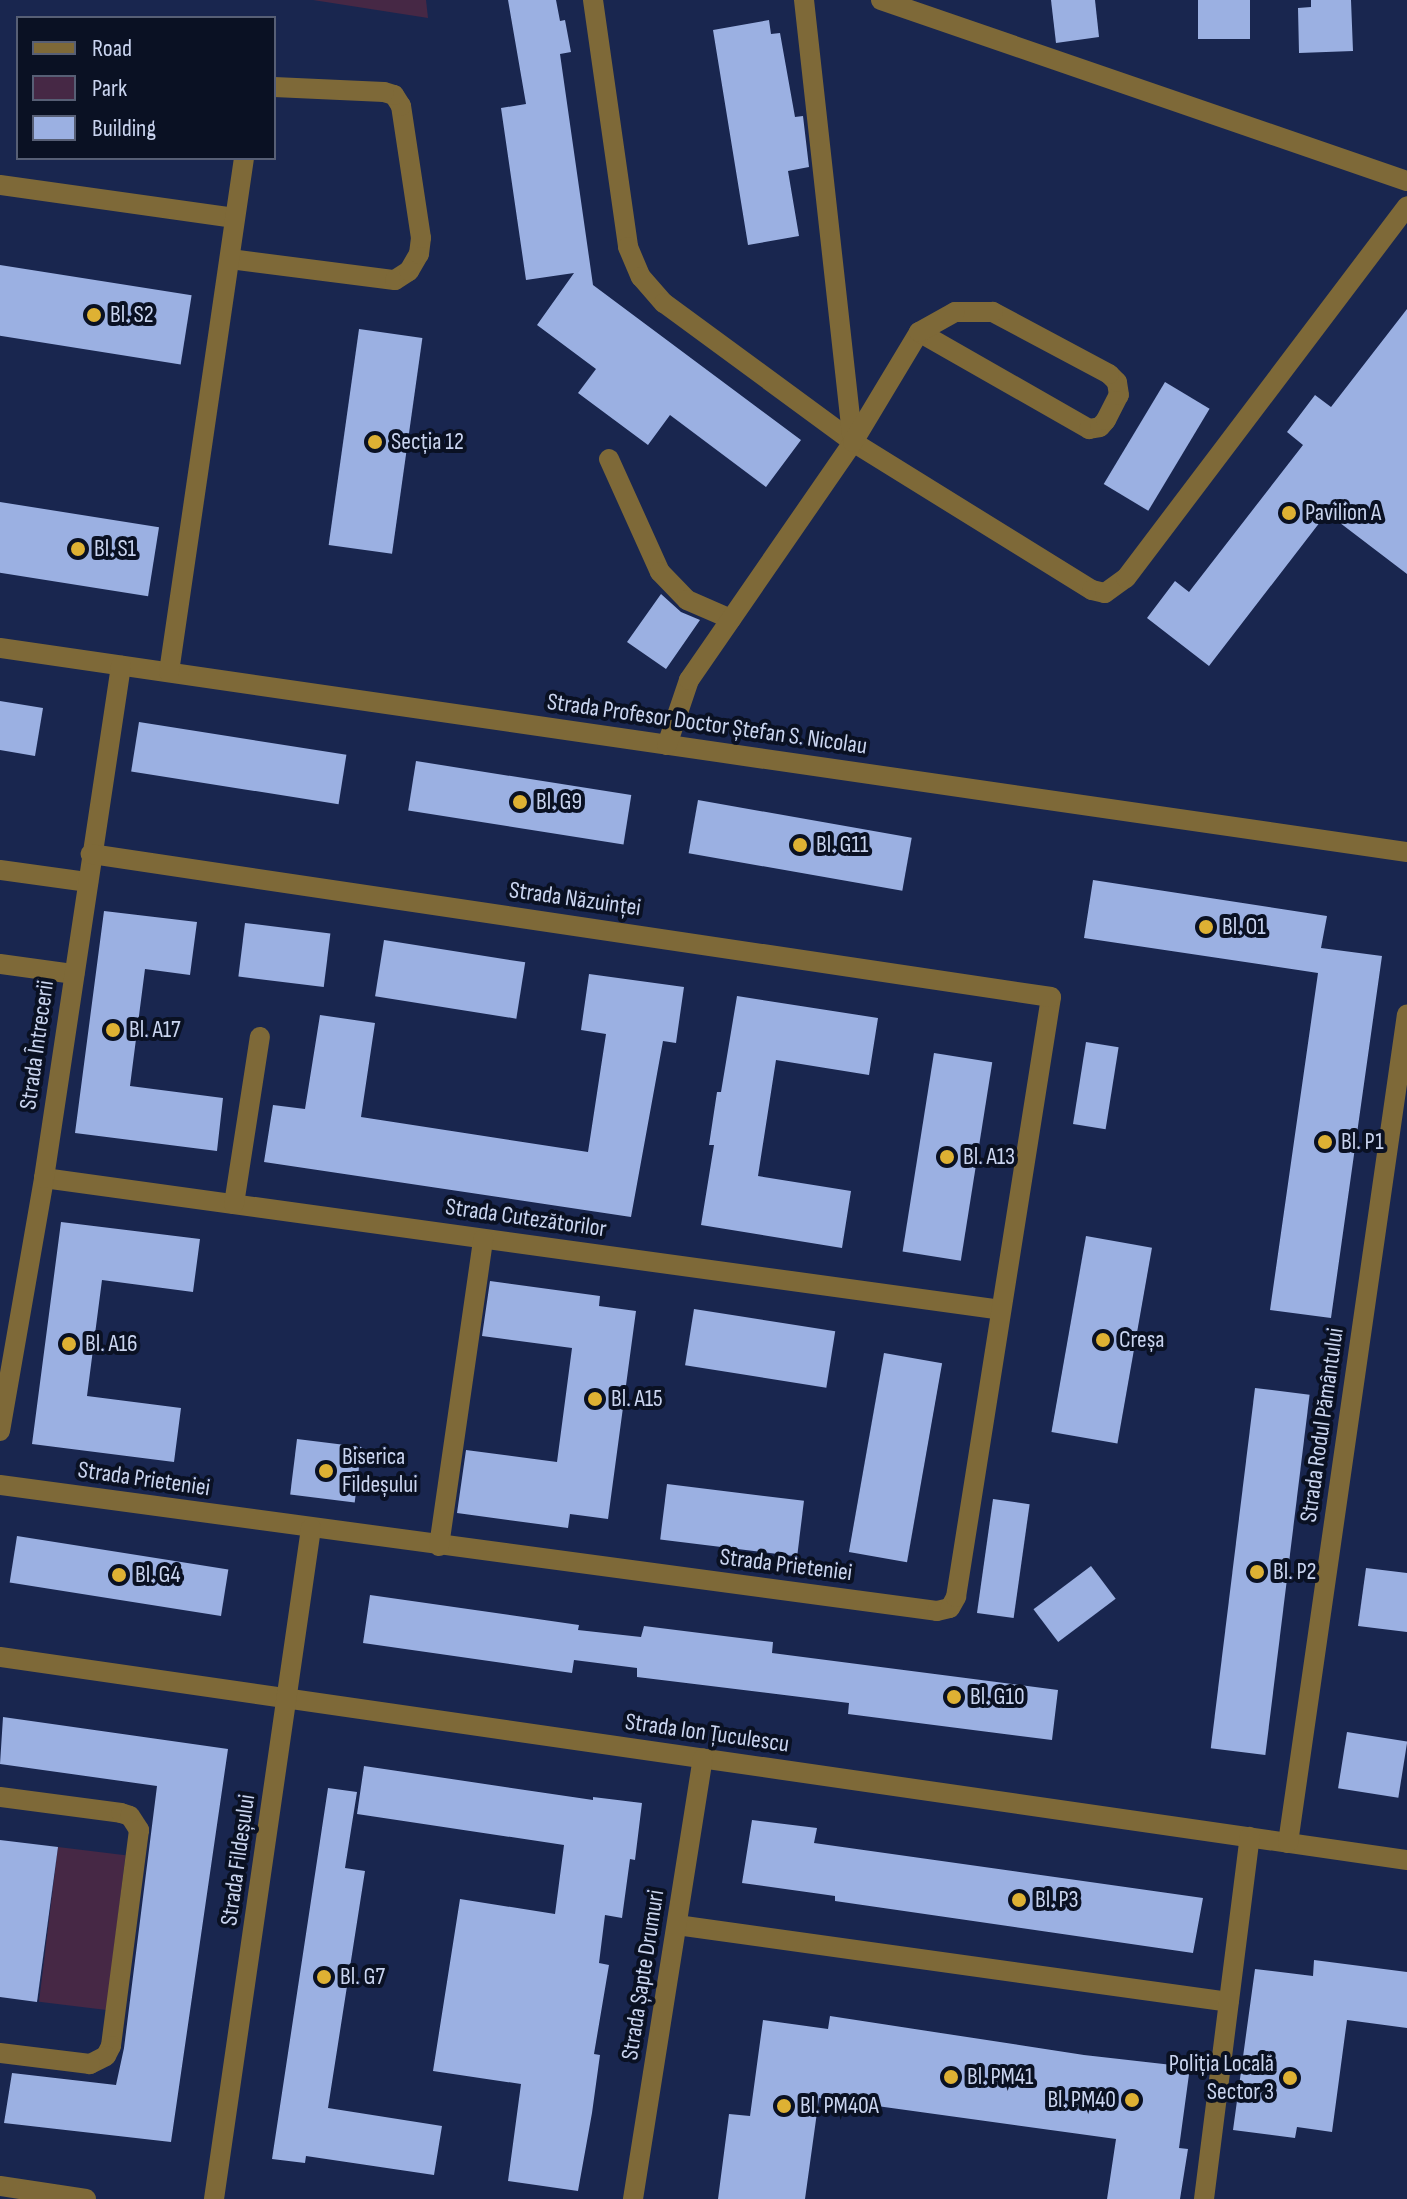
<!DOCTYPE html>
<html>
<head>
<meta charset="utf-8">
<style>
  body { margin:0 }
  #map { position:relative; width:1407px; height:2199px; overflow:hidden; background:#19264f; font-family:"Sofia Sans Condensed",sans-serif }
  div>[style] { position:absolute }
  .green>* { inset:0; background:#462845; transform-origin:0 0 }
  .building>* { inset:0; background:#9bb0e2; transform-origin:0 0 }
  .minor>* { height:20px; margin:-10px; padding:0 10px; transform-origin:10px; border-radius:10px; background:#7e6938 }
  .dots>* { width:22px; height:22px; translate:-50% -50%; box-sizing:border-box; border:4px solid #0a1123; border-radius:50% }
  span { translate:-50% -50%; white-space:nowrap; text-align:center; line-height:1.15; -webkit-text-stroke:8px #0a1123; paint-order:stroke }
  .poi-label { font-size:24px; color:#cad5f0 }
  .left { translate:0 -50%; text-align:left }
  .right { translate:-100% -50%; text-align:right }
  .street-label { font-size:24px; color:#cad5f0 }
  .legend { position:absolute; left:16px; top:16px; width:260px; height:144px; box-sizing:border-box; background:#0a1123; border:2px solid #575f75; margin:0; padding:10px 14px; list-style:none; font-size:24px; color:#cad5f0 }
  .legend li { display:flex; align-items:center; gap:16px; height:40px }
  .legend b { width:40px; border:2px solid #575f75 }
</style>
</head>
<body>
<div id="map">
  <div class="green">
    <div style="clip-path:polygon(313px 0,426px 0,428px 18px)"></div>
    <div style="left:58px;top:1847px;width:68px;height:156px;rotate:7deg"></div>
  </div>
  <div class="building">
    <div style="clip-path:polygon(508px 0,556px 0,560px 21px,565px 20px,571px 52px,560px 54px,593px 285px,801px 440px,766px 487px,670px 415px,648px 445px,578px 393px,596px 369px,537px 325px,574px 273px,526px 280px,501px 108px,526px 104px)"></div>
    <div style="clip-path:polygon(1051px 0,1095px 0,1099px 37px,1056px 43px)"></div>
    <div style="left:1198px;top:0;width:52px;height:39px"></div>
    <div style="clip-path:polygon(1311px 0,1351px 0,1353px 51px,1299px 53px,1298px 8px,1311px 7px)"></div>
    <div style="clip-path:polygon(769px 20px,771px 34px,780px 33px,795px 117px,803px 116px,809px 167px,788px 171px,799px 236px,748px 245px,713px 30px)"></div>
    <div style="left:0;top:265px;width:194px;height:70px;rotate:9deg"></div>
    <div style="clip-path:polygon(1407px 309px,1407px 574px,1327px 513px,1209px 666px,1147px 618px,1175px 581px,1189px 592px,1303px 445px,1287px 432px,1315px 395px,1331px 407px)"></div>
    <div style="left:359px;top:329px;width:64px;height:218px;rotate:8deg"></div>
    <div style="left:1165px;top:382px;width:52px;height:119px;rotate:31deg"></div>
    <div style="left:0;top:502px;width:161px;height:70px;rotate:9deg"></div>
    <div style="clip-path:polygon(661px 594px,681px 612px,700px 620px,666px 669px,627px 642px)"></div>
    <div style="clip-path:polygon(0 701px,43px 708px,35px 756px,0 750px)"></div>
    <div style="left:139px;top:722px;width:210px;height:50px;rotate:9deg"></div>
    <div style="left:416px;top:761px;width:218px;height:50px;rotate:9deg"></div>
    <div style="left:698px;top:800px;width:217px;height:54px;rotate:10deg"></div>
    <div style="clip-path:polygon(1093px 880px,1327px 916px,1321px 948px,1382px 956px,1331px 1318px,1270px 1310px,1318px 973px,1084px 938px)"></div>
    <div style="clip-path:polygon(104px 911px,197px 922px,190px 975px,145px 969px,130px 1086px,223px 1098px,217px 1151px,75px 1133px)"></div>
    <div style="left:245px;top:923px;width:86px;height:54px;rotate:7deg"></div>
    <div style="left:384px;top:940px;width:143px;height:57px;rotate:9deg"></div>
    <div style="clip-path:polygon(589px 974px,684px 987px,676px 1043px,663px 1041px,631px 1217px,264px 1162px,273px 1105px,305px 1109px,320px 1015px,375px 1023px,361px 1117px,588px 1152px,606px 1034px,581px 1030px)"></div>
    <div style="clip-path:polygon(737px 996px,878px 1018px,869px 1075px,776px 1060px,758px 1176px,851px 1191px,842px 1248px,701px 1225px,714px 1145px,709px 1145px,717px 1092px,721px 1092px)"></div>
    <div style="left:1086px;top:1042px;width:33px;height:83px;rotate:9deg"></div>
    <div style="left:934px;top:1053px;width:59px;height:201px;rotate:9deg"></div>
    <div style="clip-path:polygon(61px 1222px,200px 1239px,193px 1292px,102px 1280px,87px 1396px,181px 1408px,174px 1462px,32px 1444px)"></div>
    <div style="left:1086px;top:1236px;width:67px;height:199px;rotate:10deg"></div>
    <div style="clip-path:polygon(490px 1281px,600px 1296px,599px 1306px,636px 1311px,608px 1519px,570px 1514px,568px 1528px,457px 1513px,466px 1450px,557px 1462px,572px 1348px,482px 1336px)"></div>
    <div style="left:694px;top:1309px;width:143px;height:57px;rotate:9deg"></div>
    <div style="left:884px;top:1353px;width:59px;height:202px;rotate:10deg"></div>
    <div style="left:1255px;top:1388px;width:55px;height:363px;rotate:7deg"></div>
    <div style="left:297px;top:1439px;width:65px;height:56px;rotate:7deg"></div>
    <div style="left:667px;top:1484px;width:138px;height:56px;rotate:7deg"></div>
    <div style="left:993px;top:1499px;width:37px;height:115px;rotate:8deg"></div>
    <div style="left:17px;top:1536px;width:214px;height:47px;rotate:9deg"></div>
    <div style="left:1091px;top:1566px;width:41px;height:72px;rotate:53deg"></div>
    <div style="clip-path:polygon(1366px 1568px,1407px 1573px,1407px 1632px,1358px 1626px)"></div>
    <div style="clip-path:polygon(370px 1595px,579px 1625px,578px 1630px,641px 1637px,644px 1626px,773px 1642px,772px 1653px,1058px 1690px,1052px 1740px,848px 1714px,849px 1703px,637px 1677px,637px 1668px,574px 1660px,572px 1673px,363px 1643px)"></div>
    <div style="clip-path:polygon(3px 1717px,228px 1749px,171px 2142px,4px 2123px,12px 2073px,116px 2085px,124px 2048px,157px 1786px,0 1764px)"></div>
    <div style="left:1347px;top:1732px;width:61px;height:57px;rotate:9deg"></div>
    <div style="clip-path:polygon(364px 1766px,593px 1800px,593px 1797px,642px 1803px,635px 1860px,630px 1859px,622px 1918px,605px 1915px,599px 1963px,609px 1965px,594px 2054px,600px 2055px,592px 2113px,578px 2191px,508px 2181px,521px 2084px,433px 2071px,460px 1899px,555px 1914px,564px 1845px,357px 1814px)"></div>
    <div style="clip-path:polygon(328px 1788px,357px 1792px,345px 1868px,365px 1871px,328px 2108px,442px 2126px,434px 2175px,306px 2156px,305px 2163px,272px 2159px)"></div>
    <div style="clip-path:polygon(752px 1820px,817px 1828px,814px 1843px,1203px 1898px,1193px 1953px,835px 1901px,835px 1896px,742px 1883px)"></div>
    <div style="clip-path:polygon(0 1840px,58px 1847px,37px 2002px,0 1997px)"></div>
    <div style="clip-path:polygon(1314px 1960px,1407px 1972px,1407px 2028px,1347px 2020px,1332px 2132px,1297px 2127px,1295px 2138px,1233px 2130px,1255px 1969px,1313px 1976px)"></div>
    <div style="clip-path:polygon(830px 2016px,1084px 2055px,1190px 2067px,1179px 2148px,1188px 2149px,1180px 2199px,1107px 2199px,1116px 2139px,819px 2098px,805px 2199px,718px 2199px,729px 2114px,750px 2116px,763px 2020px,828px 2029px)"></div>
  </div>
  <div class="minor">
    <div style="left:593px;top:0;width:249px;rotate:81.9deg"></div>
    <div style="left:628px;top:247px;width:33px;rotate:67deg"></div>
    <div style="left:641px;top:277px;width:35px;rotate:49deg"></div>
    <div style="left:664px;top:303px;width:235px;rotate:36.3deg"></div>
    <div style="left:853px;top:442px;width:281px;rotate:31.8deg"></div>
    <div style="left:1092px;top:590px;width:13px;rotate:13deg"></div>
    <div style="left:1105px;top:593px;width:26px;rotate:-36deg"></div>
    <div style="left:1126px;top:578px;width:466px;rotate:-52.9deg"></div>
    <div style="left:804px;top:0;width:445px;rotate:83.7deg"></div>
    <div style="left:881px;top:0;width:556px;rotate:18.99deg"></div>
    <div style="left:0;top:185px;width:237px;rotate:8deg"></div>
    <div style="left:230px;top:259px;width:166px;rotate:7.3deg"></div>
    <div style="left:395px;top:280px;width:17px;rotate:-33deg"></div>
    <div style="left:409px;top:271px;width:20px;rotate:-60deg"></div>
    <div style="left:419px;top:254px;width:16px;rotate:-83deg"></div>
    <div style="left:421px;top:238px;width:134px;rotate:-98.6deg"></div>
    <div style="left:401px;top:106px;width:13px;rotate:-122deg"></div>
    <div style="left:394px;top:95px;width:10px;rotate:-163deg"></div>
    <div style="left:384px;top:92px;width:110px;rotate:-177.4deg"></div>
    <div style="left:609px;top:459px;width:124px;rotate:65.7deg"></div>
    <div style="left:660px;top:572px;width:39px;rotate:46deg"></div>
    <div style="left:687px;top:600px;width:48px;rotate:23.4deg"></div>
    <div style="left:0;top:648px;width:1422px;rotate:8.25deg"></div>
    <div style="left:169px;top:672px;width:519px;rotate:-81.7deg"></div>
    <div style="left:667px;top:745px;width:69px;rotate:-71.3deg"></div>
    <div style="left:689px;top:680px;width:289px;rotate:-55.4deg"></div>
    <div style="left:853px;top:442px;width:128px;rotate:-59deg"></div>
    <div style="left:919px;top:332px;width:196px;rotate:29.7deg"></div>
    <div style="left:1089px;top:429px;width:11px;rotate:-10deg"></div>
    <div style="left:1100px;top:427px;width:9px;rotate:-49deg"></div>
    <div style="left:1106px;top:420px;width:28px;rotate:-63deg"></div>
    <div style="left:1119px;top:395px;width:13px;rotate:-99deg"></div>
    <div style="left:1117px;top:382px;width:11px;rotate:-135deg"></div>
    <div style="left:1109px;top:374px;width:132px;rotate:-151.9deg"></div>
    <div style="left:993px;top:312px;width:38px;rotate:180deg"></div>
    <div style="left:955px;top:312px;width:41px;rotate:150.9deg"></div>
    <div style="left:0;top:870px;width:89px;rotate:7.8deg"></div>
    <div style="left:0;top:964px;width:75px;rotate:7.7deg"></div>
    <div style="left:44px;top:1178px;width:966px;rotate:7.85deg"></div>
    <div style="left:234px;top:1204px;width:169px;rotate:-81.2deg"></div>
    <div style="left:0;top:1431px;width:257px;rotate:-80.1deg"></div>
    <div style="left:44px;top:1178px;width:518px;rotate:-81.45deg"></div>
    <div style="left:0;top:1485px;width:945px;rotate:7.66deg"></div>
    <div style="left:937px;top:1611px;width:13px;rotate:-13deg"></div>
    <div style="left:950px;top:1608px;width:13px;rotate:-61deg"></div>
    <div style="left:956px;top:1597px;width:607px;rotate:-81deg"></div>
    <div style="left:1051px;top:997px;width:971px;rotate:-171.53deg"></div>
    <div style="left:439px;top:1546px;width:310px;rotate:-81.8deg"></div>
    <div style="left:0;top:1657px;width:1422px;rotate:8.21deg"></div>
    <div style="left:0;top:1797px;width:122px;rotate:7.5deg"></div>
    <div style="left:121px;top:1813px;width:9px;rotate:18deg"></div>
    <div style="left:130px;top:1816px;width:17px;rotate:57deg"></div>
    <div style="left:139px;top:1830px;width:218px;rotate:97.4deg"></div>
    <div style="left:111px;top:2046px;width:11px;rotate:117deg"></div>
    <div style="left:106px;top:2056px;width:18px;rotate:153deg"></div>
    <div style="left:90px;top:2064px;width:91px;rotate:-173deg"></div>
    <div style="left:1288px;top:1843px;width:837px;rotate:-81.83deg"></div>
    <div style="left:677px;top:1925px;width:557px;rotate:7.94deg"></div>
    <div style="left:0;top:2186px;width:87px;rotate:8.6deg"></div>
    <div style="left:214px;top:2199px;width:678px;rotate:-81.77deg"></div>
    <div style="left:633px;top:2199px;width:446px;rotate:-81deg"></div>
    <div style="left:1204px;top:2199px;width:365px;rotate:-82.8deg"></div>
  </div>
  <div class="dots">
    <div style="left:94px;top:315px;background:#deb133"></div>
    <div style="left:375px;top:442px;background:#deb133"></div>
    <div style="left:1289px;top:513px;background:#deb133"></div>
    <div style="left:78px;top:549px;background:#deb133"></div>
    <div style="left:520px;top:802px;background:#deb133"></div>
    <div style="left:800px;top:845px;background:#deb133"></div>
    <div style="left:1206px;top:927px;background:#deb133"></div>
    <div style="left:113px;top:1030px;background:#deb133"></div>
    <div style="left:1325px;top:1142px;background:#deb133"></div>
    <div style="left:947px;top:1157px;background:#deb133"></div>
    <div style="left:1103px;top:1340px;background:#deb133"></div>
    <div style="left:69px;top:1344px;background:#deb133"></div>
    <div style="left:595px;top:1399px;background:#deb133"></div>
    <div style="left:326px;top:1471px;background:#deb133"></div>
    <div style="left:1257px;top:1572px;background:#deb133"></div>
    <div style="left:119px;top:1575px;background:#deb133"></div>
    <div style="left:954px;top:1697px;background:#deb133"></div>
    <div style="left:1019px;top:1900px;background:#deb133"></div>
    <div style="left:324px;top:1977px;background:#deb133"></div>
    <div style="left:951px;top:2077px;background:#deb133"></div>
    <div style="left:1290px;top:2078px;background:#deb133"></div>
    <div style="left:1132px;top:2100px;background:#deb133"></div>
    <div style="left:784px;top:2106px;background:#deb133"></div>
  </div>
  <div class="poi-label">
    <span class="left" style="left:110px;top:315px">Bl. S2</span>
    <span class="left" style="left:391px;top:442px">Secția 12</span>
    <span class="left" style="left:1305px;top:513px">Pavilion A</span>
    <span class="left" style="left:94px;top:549px">Bl. S1</span>
    <span class="left" style="left:536px;top:802px">Bl. G9</span>
    <span class="left" style="left:816px;top:845px">Bl. G11</span>
    <span class="left" style="left:1222px;top:927px">Bl. O1</span>
    <span class="left" style="left:129px;top:1030px">Bl. A17</span>
    <span class="left" style="left:1341px;top:1142px">Bl. P1</span>
    <span class="left" style="left:963px;top:1157px">Bl. A13</span>
    <span class="left" style="left:1119px;top:1340px">Creșa</span>
    <span class="left" style="left:85px;top:1344px">Bl. A16</span>
    <span class="left" style="left:611px;top:1399px">Bl. A15</span>
    <span class="left" style="left:342px;top:1471px">Biserica<br>Fildeșului</span>
    <span class="left" style="left:1273px;top:1572px">Bl. P2</span>
    <span class="left" style="left:135px;top:1575px">Bl. G4</span>
    <span class="left" style="left:970px;top:1697px">Bl. G10</span>
    <span class="left" style="left:1035px;top:1900px">Bl. P3</span>
    <span class="left" style="left:340px;top:1977px">Bl. G7</span>
    <span class="right" style="left:1274px;top:2078px">Poliția Locală<br>Sector 3</span>
    <span class="left" style="left:967px;top:2077px">Bl. PM41</span>
    <span class="right" style="left:1116px;top:2100px">Bl. PM40</span>
    <span class="left" style="left:800px;top:2106px">Bl. PM40A</span>
  </div>
  <div class="street-label">
    <span style="left:707px;top:724px;rotate:8deg">Strada Profesor Doctor Ștefan S. Nicolau</span>
    <span style="left:575px;top:899px;rotate:8deg">Strada Năzuinței</span>
    <span style="left:37px;top:1045px;rotate:-82deg">Strada Întrecerii</span>
    <span style="left:526px;top:1218px;rotate:8deg">Strada Cutezătorilor</span>
    <span style="left:1322px;top:1425px;rotate:-82deg">Strada Rodul Pământului</span>
    <span style="left:144px;top:1479px;rotate:8deg">Strada Prieteniei</span>
    <span style="left:786px;top:1565px;rotate:7deg">Strada Prieteniei</span>
    <span style="left:707px;top:1733px;rotate:8deg">Strada Ion Țuculescu</span>
    <span style="left:238px;top:1860px;rotate:-82deg">Strada Fildeșului</span>
    <span style="left:643px;top:1975px;rotate:-81deg">Strada Șapte Drumuri</span>
  </div>
  <ul class="legend">
  <li><b style="height:10px;background:#7e6938"></b>Road</li>
  <li><b style="height:22px;background:#462845"></b>Park</li>
  <li><b style="height:22px;background:#9bb0e2"></b>Building</li>
  </ul>
</div>
</body>
</html>
